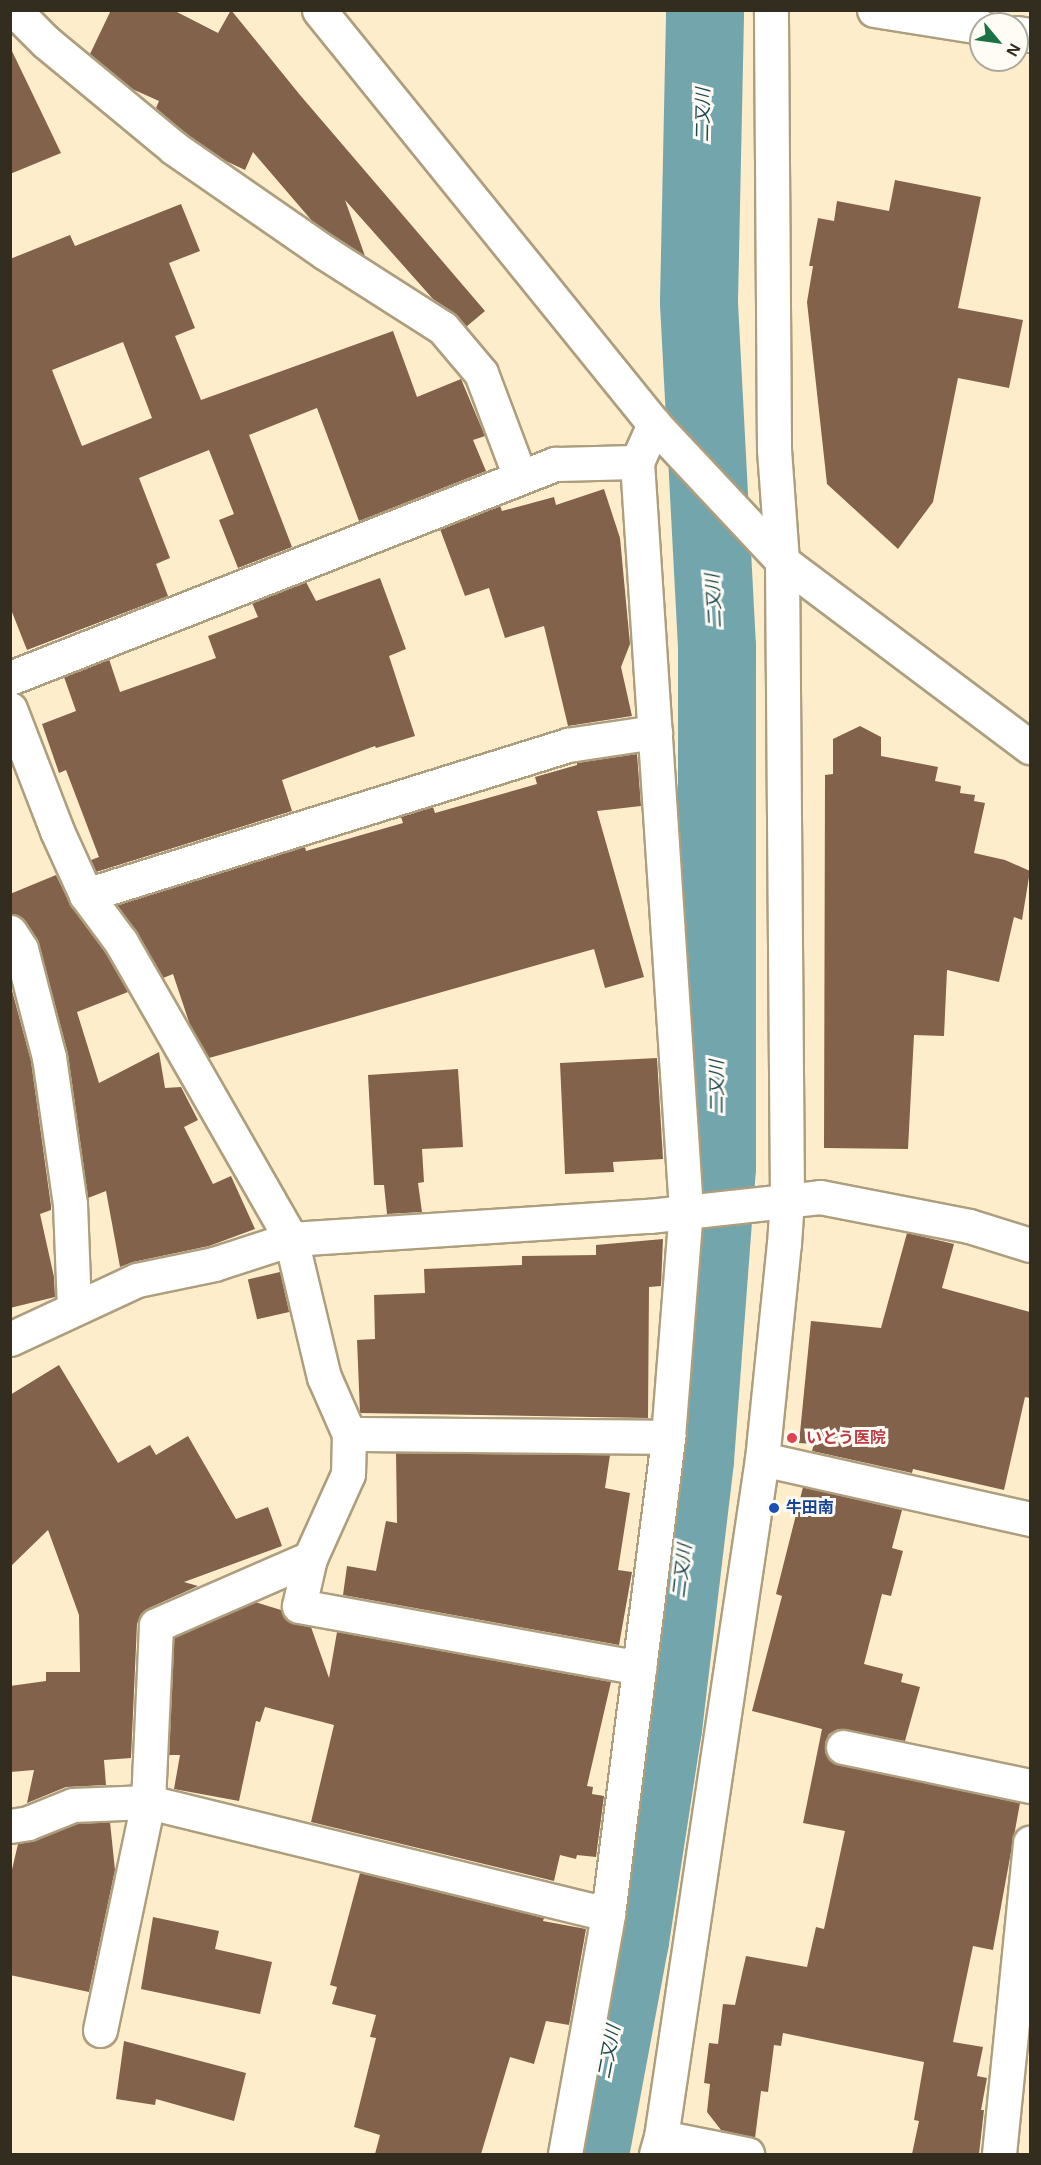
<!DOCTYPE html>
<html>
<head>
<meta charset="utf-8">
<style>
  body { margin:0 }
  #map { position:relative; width:1041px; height:2165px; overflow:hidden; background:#feedcb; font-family:Helvetica,"Noto Sans JP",sans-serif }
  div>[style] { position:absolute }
  .river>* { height:78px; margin:-39px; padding:0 39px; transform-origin:39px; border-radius:39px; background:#73a5ad }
  .building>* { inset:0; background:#82624b; transform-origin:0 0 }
  .roads { filter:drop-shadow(2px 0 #ad9e7e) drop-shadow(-2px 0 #ad9e7e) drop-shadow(0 2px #ad9e7e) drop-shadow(0 -2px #ad9e7e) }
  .minor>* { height:33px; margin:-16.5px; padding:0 16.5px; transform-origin:16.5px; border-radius:16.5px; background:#fff }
  .dots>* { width:16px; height:16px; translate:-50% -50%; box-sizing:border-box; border:3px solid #fffcf5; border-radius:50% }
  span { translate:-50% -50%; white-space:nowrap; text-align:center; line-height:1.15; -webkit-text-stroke:6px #fffcf5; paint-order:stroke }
  .health-label { font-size:16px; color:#be3a42; font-weight:700 }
  .left { translate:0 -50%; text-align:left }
  .transit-label { font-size:16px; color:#164399; font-weight:700 }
  .water-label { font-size:18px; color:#1d4a51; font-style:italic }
  .frame { position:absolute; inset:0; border:12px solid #332d20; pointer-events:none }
  .north { position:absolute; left:969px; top:12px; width:60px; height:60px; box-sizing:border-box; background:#fffcf5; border:2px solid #ada9a0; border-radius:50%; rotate:119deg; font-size:16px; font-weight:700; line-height:24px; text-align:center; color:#332d20 }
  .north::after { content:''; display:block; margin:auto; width:21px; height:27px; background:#1a7144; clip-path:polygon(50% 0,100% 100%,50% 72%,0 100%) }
</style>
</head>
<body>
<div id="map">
  <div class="river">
    <div style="left:590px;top:2154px;width:217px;rotate:-79.4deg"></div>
    <div style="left:630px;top:1941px;width:215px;rotate:-81.2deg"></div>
    <div style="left:663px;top:1729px;width:271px;rotate:-83.2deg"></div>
    <div style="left:695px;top:1460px;width:294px;rotate:-85.7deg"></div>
    <div style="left:717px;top:1167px;width:520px;rotate:-90deg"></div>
    <div style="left:717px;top:647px;width:345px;rotate:-93deg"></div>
    <div style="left:699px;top:302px;width:292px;rotate:-88.8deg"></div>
  </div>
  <div class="building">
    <div style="clip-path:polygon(111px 10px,173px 10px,218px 33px,231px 10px,300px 95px,485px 311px,466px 327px,453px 312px,433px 299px,345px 200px,365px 256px,313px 222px,253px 152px,245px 170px,226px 161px,185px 133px,156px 108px,159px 101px,130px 88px,90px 54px)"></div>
    <div style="clip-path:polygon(10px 47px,61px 153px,10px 174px)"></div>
    <div style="clip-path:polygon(895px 180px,981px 197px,958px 308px,1023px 320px,1009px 388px,958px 378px,933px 502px,898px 549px,827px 484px,807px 302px,813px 266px,809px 266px,818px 218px,834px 221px,837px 201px,889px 211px)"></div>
    <div style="clip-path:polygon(evenodd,181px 204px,200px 251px,169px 263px,195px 328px,175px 336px,201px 400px,393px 331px,417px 397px,461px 379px,485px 436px,473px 440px,486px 471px,359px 521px,317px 408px,249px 435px,292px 547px,238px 568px,219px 520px,234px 514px,209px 450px,139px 478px,170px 558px,156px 564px,168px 596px,27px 650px,10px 607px,10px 259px,70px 235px,75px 246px,181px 204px,123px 342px,152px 418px,82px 446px,52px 370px,123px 342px)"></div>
    <div style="clip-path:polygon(604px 489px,620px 538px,630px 644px,621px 667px,632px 716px,568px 726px,544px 626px,505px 638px,489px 588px,465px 596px,440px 529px,500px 506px,502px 511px,554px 497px,556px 505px)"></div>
    <div style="clip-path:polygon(380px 578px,406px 649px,389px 656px,415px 736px,376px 748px,375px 746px,282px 780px,292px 811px,96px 872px,91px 860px,99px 857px,66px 770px,59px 773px,42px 724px,76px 711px,64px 677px,109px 659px,120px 692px,216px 658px,208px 636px,258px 617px,252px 603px,306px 582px,316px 601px)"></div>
    <div style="clip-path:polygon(860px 726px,881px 737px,881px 756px,938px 767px,935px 781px,961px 786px,960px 793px,975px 795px,974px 801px,985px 803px,974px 853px,1005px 860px,1030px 871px,1022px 920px,1014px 917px,999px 982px,947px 970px,944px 1036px,914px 1035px,908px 1149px,824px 1148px,825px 775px,833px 774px,833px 739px)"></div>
    <div style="clip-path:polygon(637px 754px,641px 806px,597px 811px,644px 977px,605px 988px,594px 949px,209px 1058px,190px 1025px,173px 974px,163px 978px,137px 933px,117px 905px,305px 847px,306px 851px,403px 823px,401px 817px,433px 807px,435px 813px,537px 784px,535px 777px,577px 765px,577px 763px)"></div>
    <div style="clip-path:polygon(56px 875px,71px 906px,105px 952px,128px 992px,77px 1012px,99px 1083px,159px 1052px,165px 1088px,181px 1087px,198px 1120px,184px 1127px,213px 1184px,231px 1176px,255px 1229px,209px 1246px,133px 1262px,120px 1267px,106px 1191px,88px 1198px,68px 1054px,39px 944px,25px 921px,10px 914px,10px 894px)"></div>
    <div style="clip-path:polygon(10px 983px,31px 1061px,51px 1206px,51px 1210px,40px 1214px,54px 1277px,55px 1297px,10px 1308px)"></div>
    <div style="clip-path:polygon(657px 1058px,663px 1159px,613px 1162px,614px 1172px,565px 1174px,560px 1063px)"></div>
    <div style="clip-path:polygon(458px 1069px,463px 1147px,422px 1149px,424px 1182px,418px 1183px,422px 1212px,387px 1214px,384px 1185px,374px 1185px,368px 1075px)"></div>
    <div style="clip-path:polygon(907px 1233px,954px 1244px,942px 1288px,1030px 1312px,1030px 1398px,1025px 1397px,1004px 1490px,913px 1469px,912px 1473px,812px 1451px,814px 1444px,799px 1443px,811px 1321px,881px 1328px)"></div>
    <div style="clip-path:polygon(663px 1239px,661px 1286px,649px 1287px,648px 1418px,360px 1413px,357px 1340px,375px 1339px,374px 1295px,425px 1293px,424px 1269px,522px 1265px,522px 1256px,596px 1255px,596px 1245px)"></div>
    <div style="left:280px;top:1272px;width:41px;height:33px;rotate:77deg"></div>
    <div style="clip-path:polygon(59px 1365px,118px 1463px,150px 1445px,156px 1455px,188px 1436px,236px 1519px,268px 1507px,282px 1546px,184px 1582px,198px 1586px,149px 1608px,141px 1614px,137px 1624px,131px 1758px,104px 1760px,106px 1785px,66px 1787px,27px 1803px,34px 1770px,10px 1772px,10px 1686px,46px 1681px,46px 1672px,80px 1672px,79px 1615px,48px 1530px,10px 1567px,10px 1395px)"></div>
    <div style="clip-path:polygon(396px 1453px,610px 1455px,605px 1488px,630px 1493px,618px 1570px,632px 1572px,619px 1645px,343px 1595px,347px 1566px,376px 1571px,386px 1521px,397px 1523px)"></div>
    <div style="clip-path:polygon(803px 1487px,902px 1510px,892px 1548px,903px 1551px,891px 1596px,882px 1594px,864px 1664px,903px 1674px,901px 1682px,920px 1687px,905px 1741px,838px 1729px,829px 1734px,825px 1743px,825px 1752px,830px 1761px,839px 1765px,1020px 1803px,993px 1950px,973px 1946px,953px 2042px,983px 2047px,977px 2076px,987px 2078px,981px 2110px,984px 2110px,979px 2154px,912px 2154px,919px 2121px,914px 2120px,924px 2062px,783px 2033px,781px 2046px,774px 2045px,768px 2092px,761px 2091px,755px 2138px,721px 2130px,707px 2112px,710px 2084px,704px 2083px,709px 2043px,718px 2044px,723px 2004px,735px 2005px,746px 1956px,807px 1967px,816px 1927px,824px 1929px,845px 1831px,803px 1823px,822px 1729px,752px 1711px,782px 1596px,776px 1594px)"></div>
    <div style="clip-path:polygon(255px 1602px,281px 1610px,287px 1620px,311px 1627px,329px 1678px,337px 1632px,611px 1682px,587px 1786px,593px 1787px,592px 1794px,604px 1796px,596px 1857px,577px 1855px,576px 1859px,560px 1855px,554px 1881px,311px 1822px,334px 1725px,265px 1707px,260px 1722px,256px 1721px,239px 1801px,174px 1789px,180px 1755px,169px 1755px,174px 1638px)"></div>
    <div style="clip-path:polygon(110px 1822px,115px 1870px,89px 1992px,10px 1975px,10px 1878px,18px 1844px,35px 1840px,77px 1824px)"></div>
    <div style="clip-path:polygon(360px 1873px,544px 1918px,543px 1921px,586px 1929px,569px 2025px,546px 2021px,534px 2064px,510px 2057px,481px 2154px,375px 2154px,380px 2135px,354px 2127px,376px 2038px,370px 2037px,376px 2015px,332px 2004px,337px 1987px,330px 1985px)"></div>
    <div style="clip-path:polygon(153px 1917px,219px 1931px,215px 1949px,272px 1962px,260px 2014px,141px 1989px)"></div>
    <div style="clip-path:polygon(124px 2041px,246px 2073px,234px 2121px,156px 2099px,155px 2105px,116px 2099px)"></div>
  </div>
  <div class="roads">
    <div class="minor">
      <div style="left:14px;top:10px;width:45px;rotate:45deg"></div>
      <div style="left:46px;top:42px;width:166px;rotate:39.6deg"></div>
      <div style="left:174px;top:148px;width:183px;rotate:34.7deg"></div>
      <div style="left:324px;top:252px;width:141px;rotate:32.6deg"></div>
      <div style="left:443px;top:328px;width:59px;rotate:49.8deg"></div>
      <div style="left:481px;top:373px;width:111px;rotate:69.4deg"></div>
      <div style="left:319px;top:10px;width:533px;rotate:51.02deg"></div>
      <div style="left:654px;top:424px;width:187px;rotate:46.9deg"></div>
      <div style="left:782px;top:561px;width:310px;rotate:36.9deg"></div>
      <div style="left:874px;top:10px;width:108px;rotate:9deg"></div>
      <div style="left:1017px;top:33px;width:13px;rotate:9deg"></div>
      <div style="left:10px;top:678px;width:586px;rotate:-21.44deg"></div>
      <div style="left:555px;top:464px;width:82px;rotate:-1.4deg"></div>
      <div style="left:10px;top:709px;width:131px;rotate:68.9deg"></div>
      <div style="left:57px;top:831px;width:70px;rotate:65.6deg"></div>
      <div style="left:86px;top:895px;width:59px;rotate:53.3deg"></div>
      <div style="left:121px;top:942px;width:342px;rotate:60.2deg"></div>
      <div style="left:291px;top:1239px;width:142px;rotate:76.6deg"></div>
      <div style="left:324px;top:1377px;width:62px;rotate:66.3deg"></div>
      <div style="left:349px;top:1434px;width:40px;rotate:91.4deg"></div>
      <div style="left:348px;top:1474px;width:92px;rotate:114.3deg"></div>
      <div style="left:310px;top:1558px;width:49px;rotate:102.9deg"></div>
      <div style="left:299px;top:1606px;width:346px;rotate:10.3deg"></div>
      <div style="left:86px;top:895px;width:505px;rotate:-17.29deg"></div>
      <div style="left:568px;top:745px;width:88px;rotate:-8.5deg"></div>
      <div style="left:10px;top:932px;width:20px;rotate:57deg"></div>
      <div style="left:21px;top:949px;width:112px;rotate:75.5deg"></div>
      <div style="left:49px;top:1057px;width:148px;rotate:81.9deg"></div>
      <div style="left:70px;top:1204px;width:104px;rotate:87.8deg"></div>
      <div style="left:10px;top:1339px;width:140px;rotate:-24.9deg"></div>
      <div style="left:137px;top:1280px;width:79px;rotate:-11.7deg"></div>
      <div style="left:214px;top:1264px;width:81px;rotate:-18deg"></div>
      <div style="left:291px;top:1239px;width:359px;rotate:-3.7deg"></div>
      <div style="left:649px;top:1216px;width:172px;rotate:-6.3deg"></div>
      <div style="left:820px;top:1197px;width:152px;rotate:11deg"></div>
      <div style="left:969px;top:1226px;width:64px;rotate:17.3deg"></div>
      <div style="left:349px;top:1434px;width:319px;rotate:0.5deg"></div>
      <div style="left:762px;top:1459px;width:275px;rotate:12.6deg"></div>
      <div style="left:843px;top:1747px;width:191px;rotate:11.8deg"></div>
      <div style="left:10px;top:1826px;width:18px;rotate:-9deg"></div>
      <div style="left:28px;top:1823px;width:48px;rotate:-21.8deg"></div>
      <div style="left:73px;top:1805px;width:75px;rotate:-2.3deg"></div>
      <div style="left:148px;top:1802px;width:473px;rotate:13.7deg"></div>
      <div style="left:100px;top:2030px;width:233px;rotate:-78.1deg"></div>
      <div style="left:148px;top:1802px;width:177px;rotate:-87.4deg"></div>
      <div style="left:156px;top:1625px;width:168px;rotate:-23.5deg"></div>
      <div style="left:565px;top:2154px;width:244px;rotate:-79.8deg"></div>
      <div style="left:608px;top:1914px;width:481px;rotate:-82.8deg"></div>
      <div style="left:668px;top:1437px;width:228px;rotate:-85.5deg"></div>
      <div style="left:686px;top:1210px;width:750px;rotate:-93.75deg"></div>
      <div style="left:637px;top:462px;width:42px;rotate:-65.9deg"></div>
      <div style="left:656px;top:2154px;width:18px;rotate:-74deg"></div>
      <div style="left:661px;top:2137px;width:685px;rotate:-81.53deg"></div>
      <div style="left:762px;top:1459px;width:216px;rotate:-84.2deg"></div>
      <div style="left:784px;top:1244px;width:45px;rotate:-86.2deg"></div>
      <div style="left:787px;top:1199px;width:638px;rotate:-90.45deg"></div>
      <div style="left:782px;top:561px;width:112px;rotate:-94.1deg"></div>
      <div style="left:774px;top:449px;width:439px;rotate:-90.4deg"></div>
      <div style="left:664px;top:2154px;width:17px;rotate:-100deg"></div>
      <div style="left:661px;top:2137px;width:88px;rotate:11.2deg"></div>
      <div style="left:999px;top:2154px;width:313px;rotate:-84.3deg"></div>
    </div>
  </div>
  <div class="dots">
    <div style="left:792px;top:1438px;background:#e0444e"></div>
    <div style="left:774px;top:1508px;background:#1a4fb4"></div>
  </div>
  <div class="health-label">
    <span class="left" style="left:806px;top:1438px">いとう医院</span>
  </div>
  <div class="transit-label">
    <span class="left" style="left:786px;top:1508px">牛田南</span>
  </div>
  <div class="water-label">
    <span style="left:703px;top:115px;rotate:-89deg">二又川</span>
    <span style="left:714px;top:601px;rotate:-93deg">二又川</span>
    <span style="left:717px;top:1087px;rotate:-90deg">二又川</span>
    <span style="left:682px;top:1571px;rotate:-83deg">二又川</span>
    <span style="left:609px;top:2052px;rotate:-79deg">二又川</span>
  </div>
  <div class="frame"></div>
  <div class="north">N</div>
</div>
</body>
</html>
